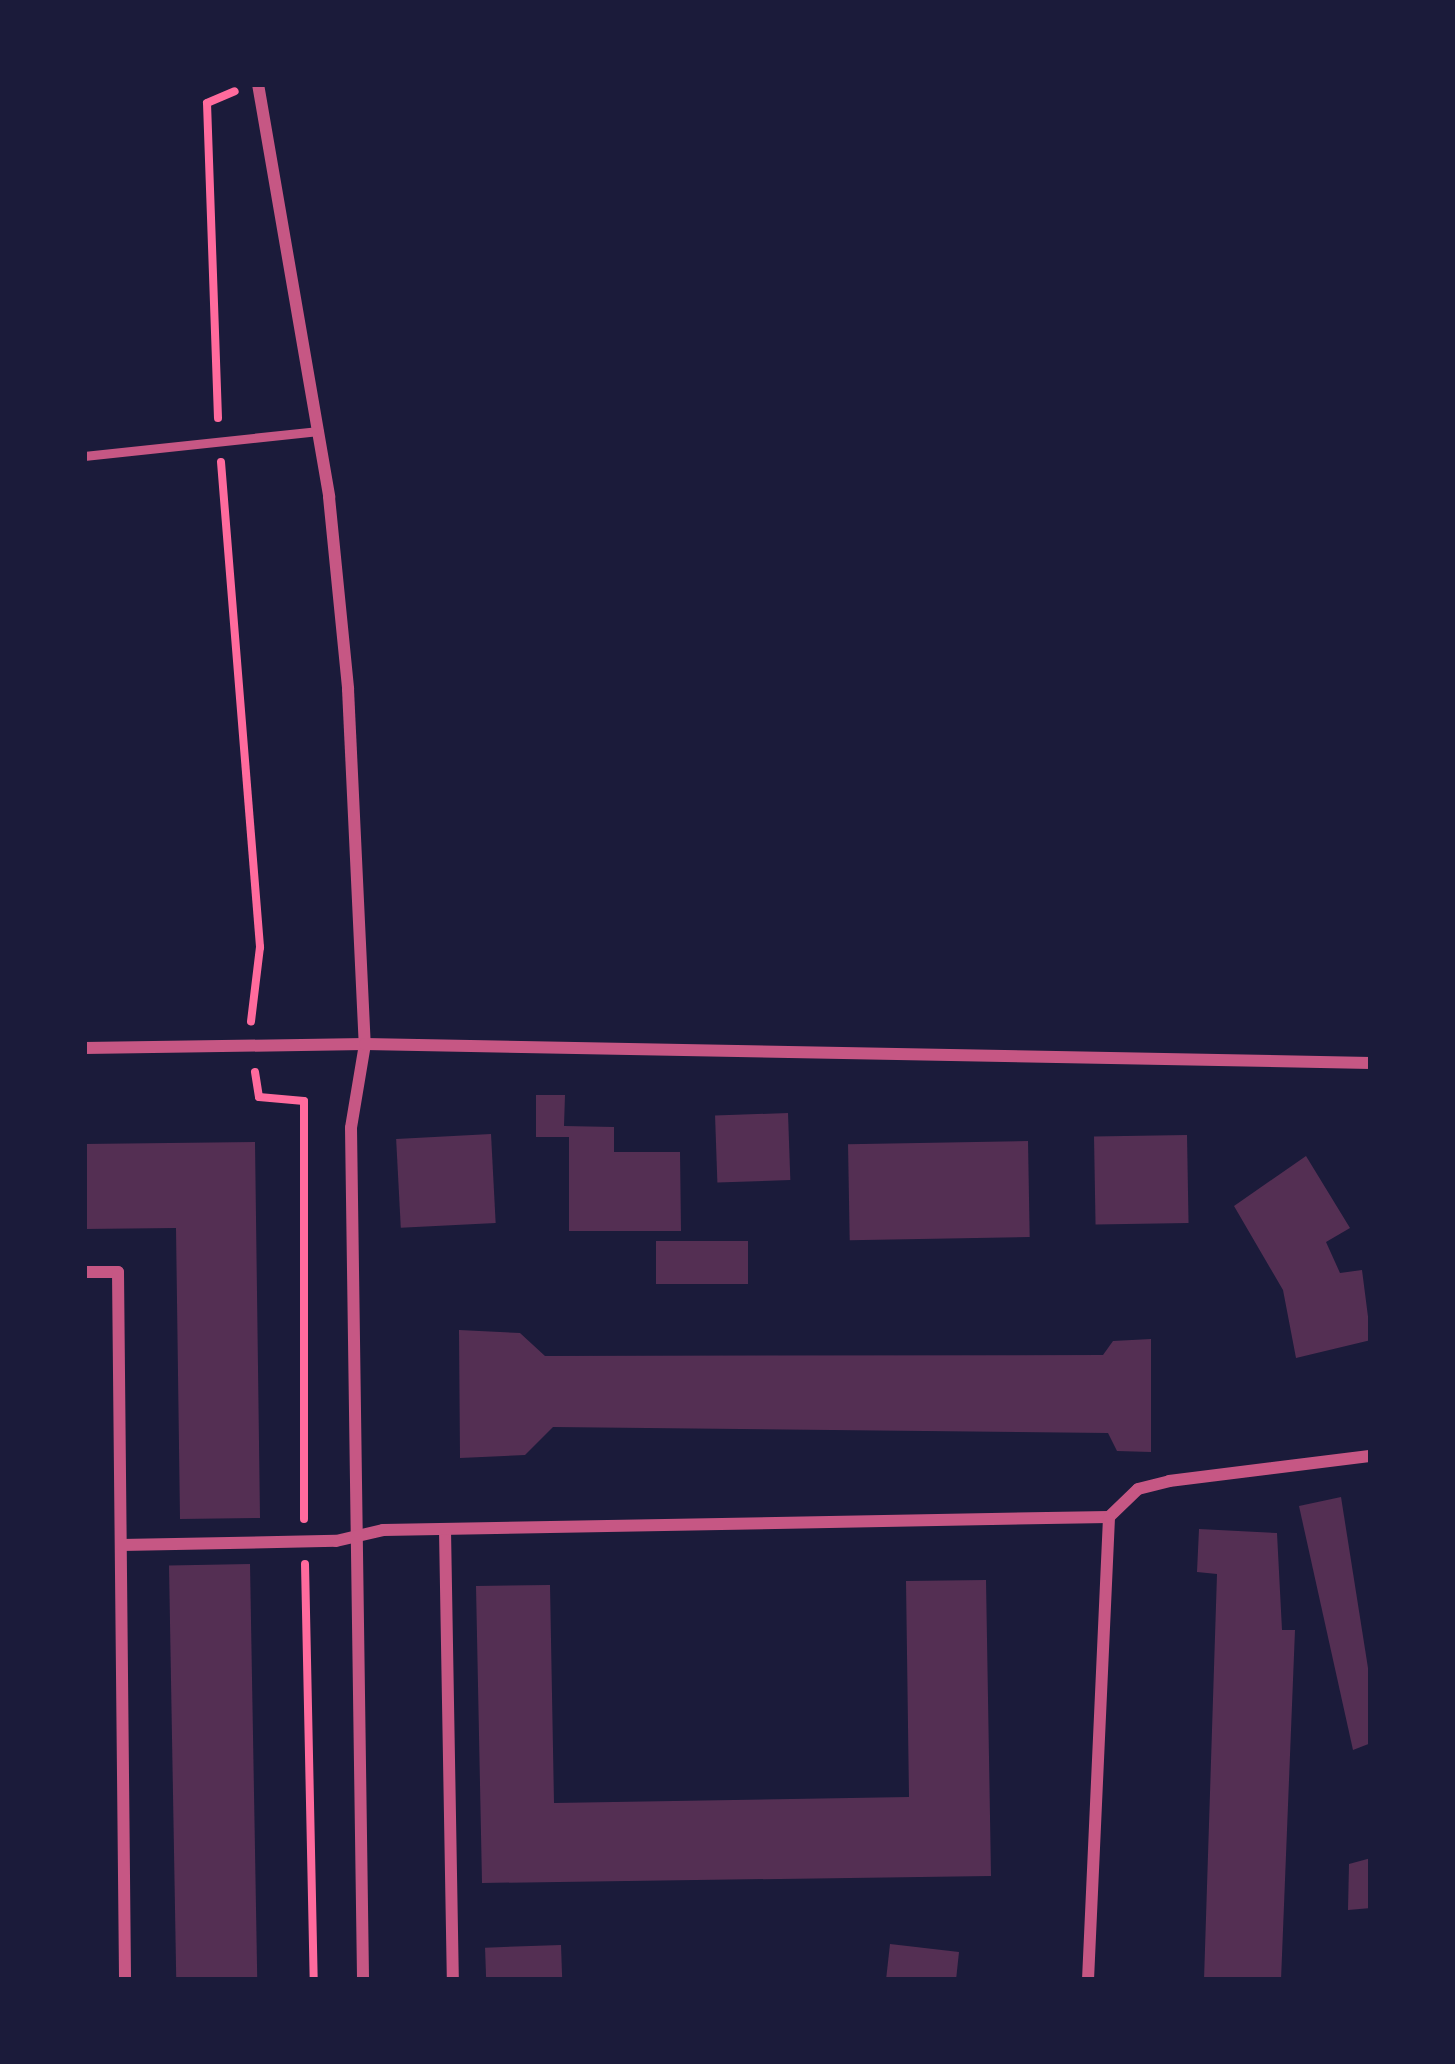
<!DOCTYPE html>
<html>
<head>
<meta charset="utf-8">
<style>
  body { margin:0 }
  #map { position:relative; width:1455px; height:2064px; overflow:hidden; background:#1b1b3a; font-family:"Crimson Pro",serif }
  div>[style] { position:absolute }
  .building>* { inset:0; background:#542f53; transform-origin:0 0 }
  .path>* { height:8px; margin:-4px; padding:0 4px; transform-origin:4px; border-radius:4px; background:#ff6b9d }
  .service>* { height:9px; margin:-4.5px; padding:0 4.5px; transform-origin:4.5px; border-radius:4.5px; background:#c65784 }
  .minor>* { height:12px; margin:-6px; padding:0 6px; transform-origin:6px; border-radius:6px; background:#c65784 }
  span { translate:-50% -50%; white-space:nowrap; text-align:center; line-height:1.15; -webkit-text-stroke:12px #1b1b3a; paint-order:stroke }
  .frame { position:absolute; inset:0; border:87px solid #1b1b3a; pointer-events:none }
</style>
</head>
<body>
<div id="map">
  <div class="building">
    <div style="clip-path:polygon(536px 1095px,565px 1095px,564px 1126px,614px 1127px,614px 1152px,680px 1152px,681px 1231px,569px 1231px,569px 1137px,536px 1137px)"></div>
    <div style="left:788px;top:1113px;width:67px;height:73px;rotate:88deg"></div>
    <div style="left:491px;top:1134px;width:89px;height:95px;rotate:87deg"></div>
    <div style="left:1187px;top:1135px;width:88px;height:93px;rotate:89deg"></div>
    <div style="left:1028px;top:1141px;width:96px;height:180px;rotate:89deg"></div>
    <div style="clip-path:polygon(255px 1142px,260px 1518px,180px 1519px,176px 1228px,84px 1229px,84px 1144px)"></div>
    <div style="clip-path:polygon(1306px 1156px,1350px 1228px,1326px 1242px,1340px 1273px,1362px 1270px,1371px 1340px,1296px 1358px,1283px 1290px,1234px 1206px)"></div>
    <div style="left:748px;top:1241px;width:43px;height:92px;rotate:90deg"></div>
    <div style="clip-path:polygon(459px 1330px,520px 1333px,545px 1356px,1103px 1355px,1113px 1341px,1151px 1339px,1151px 1452px,1117px 1451px,1108px 1433px,553px 1427px,525px 1455px,460px 1458px)"></div>
    <div style="clip-path:polygon(1341px 1497px,1371px 1687px,1371px 1743px,1353px 1750px,1299px 1506px)"></div>
    <div style="clip-path:polygon(1199px 1529px,1277px 1533px,1282px 1630px,1295px 1630px,1281px 1980px,1204px 1980px,1217px 1574px,1197px 1572px)"></div>
    <div style="left:250px;top:1564px;width:416px;height:81px;rotate:89deg"></div>
    <div style="clip-path:polygon(986px 1580px,991px 1876px,482px 1883px,476px 1586px,550px 1585px,554px 1803px,909px 1797px,906px 1581px)"></div>
    <div style="clip-path:polygon(1371px 1858px,1371px 1908px,1348px 1910px,1349px 1864px)"></div>
    <div style="clip-path:polygon(890px 1944px,959px 1952px,956px 1980px,886px 1980px)"></div>
    <div style="left:561px;top:1945px;width:35px;height:76px;rotate:88deg"></div>
  </div>
  <div class="path">
    <div style="left:218px;top:418px;width:315px;rotate:-92deg"></div>
    <div style="left:207px;top:103px;width:30px;rotate:-23deg"></div>
    <div style="left:221px;top:462px;width:487px;rotate:85.4deg"></div>
    <div style="left:260px;top:947px;width:75px;rotate:96.9deg"></div>
    <div style="left:255px;top:1072px;width:25px;rotate:81deg"></div>
    <div style="left:259px;top:1097px;width:45px;rotate:5.1deg"></div>
    <div style="left:304px;top:1101px;width:418px;rotate:90deg"></div>
    <div style="left:305px;top:1564px;width:416px;rotate:88.8deg"></div>
  </div>
  <div class="service">
    <div style="left:84px;top:456px;width:236px;rotate:-6.1deg"></div>
  </div>
  <div class="minor">
    <div style="left:258px;top:84px;width:419px;rotate:80.2deg"></div>
    <div style="left:329px;top:497px;width:193px;rotate:84.3deg"></div>
    <div style="left:348px;top:689px;width:355px;rotate:87.3deg"></div>
    <div style="left:365px;top:1044px;width:85px;rotate:99.5deg"></div>
    <div style="left:351px;top:1128px;width:852px;rotate:89.19deg"></div>
    <div style="left:84px;top:1048px;width:281px;rotate:-0.8deg"></div>
    <div style="left:365px;top:1044px;width:1006px;rotate:1.08deg"></div>
    <div style="left:84px;top:1272px;width:34px"></div>
    <div style="left:118px;top:1272px;width:708px;rotate:89.43deg"></div>
    <div style="left:445px;top:1530px;width:450px;rotate:89deg"></div>
    <div style="left:121px;top:1545px;width:215px;rotate:-1.1deg"></div>
    <div style="left:336px;top:1541px;width:48px;rotate:-13.2deg"></div>
    <div style="left:383px;top:1530px;width:726px;rotate:-1.03deg"></div>
    <div style="left:1088px;top:1980px;width:463px;rotate:-87.4deg"></div>
    <div style="left:1109px;top:1517px;width:40px;rotate:-44deg"></div>
    <div style="left:1138px;top:1489px;width:32px;rotate:-14deg"></div>
    <div style="left:1169px;top:1481px;width:204px;rotate:-7.1deg"></div>
  </div>
  <div class="frame"></div>
</div>
</body>
</html>
